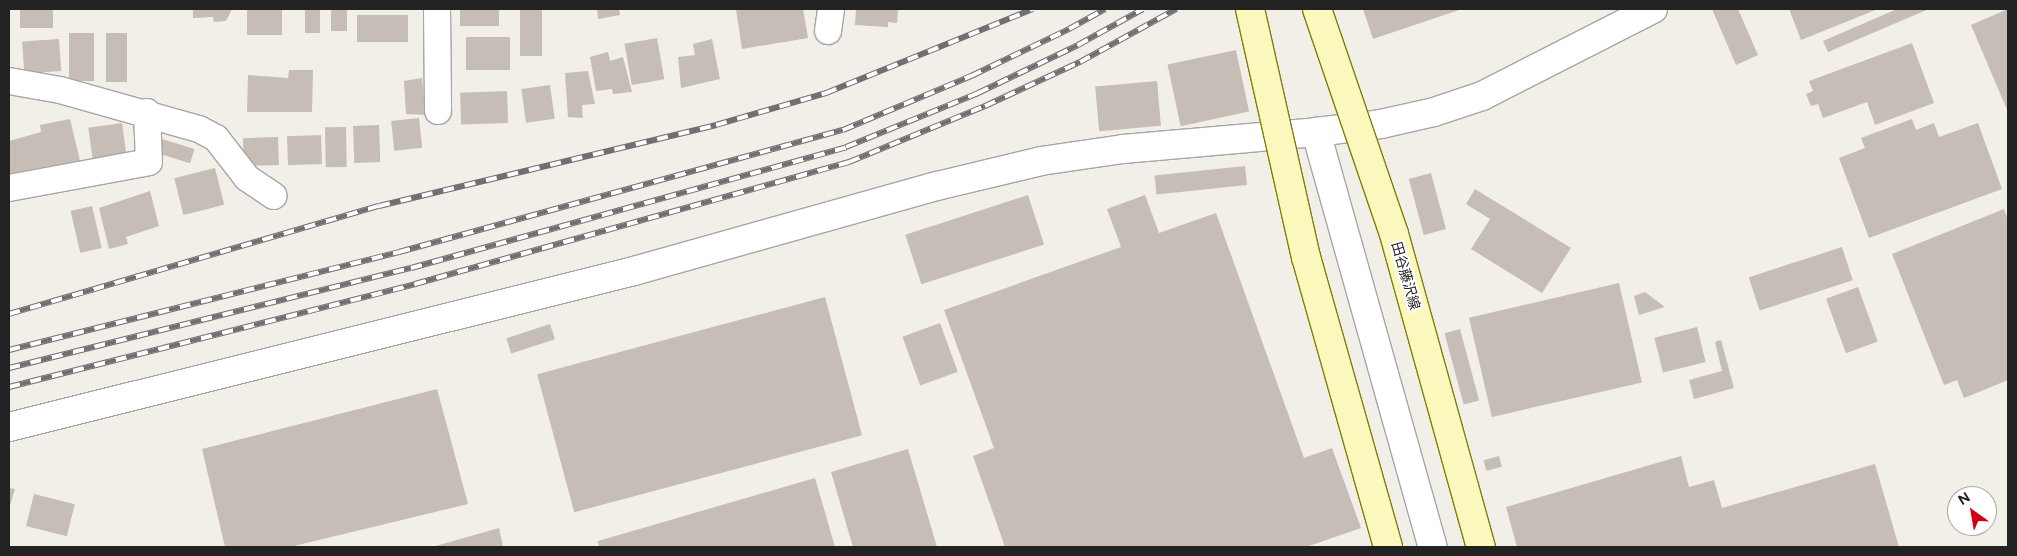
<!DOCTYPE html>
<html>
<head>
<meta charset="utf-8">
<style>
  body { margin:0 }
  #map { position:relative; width:2017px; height:556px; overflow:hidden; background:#f2eee8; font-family:Figtree,"Noto Sans JP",sans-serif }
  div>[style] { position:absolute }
  .building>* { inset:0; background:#c7bdb7; transform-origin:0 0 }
  .roads { filter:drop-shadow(1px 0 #a6a6a6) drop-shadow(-1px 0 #a6a6a6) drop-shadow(0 1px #a6a6a6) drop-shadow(0 -1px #a6a6a6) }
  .minor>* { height:26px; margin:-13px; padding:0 13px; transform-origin:13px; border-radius:13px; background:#fff }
  .tertiary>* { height:28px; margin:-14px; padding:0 14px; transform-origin:14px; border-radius:14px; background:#fff }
  .rail>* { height:5.5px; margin-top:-2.75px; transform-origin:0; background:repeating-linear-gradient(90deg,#fff 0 11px,#707070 0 22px); box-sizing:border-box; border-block:1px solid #707070 }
  .bridges { filter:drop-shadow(1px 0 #7e7f02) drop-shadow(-1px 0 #7e7f02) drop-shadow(0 1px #7e7f02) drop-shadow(0 -1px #7e7f02) }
  .secondary-bridge>* { height:28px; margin:-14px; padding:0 14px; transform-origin:14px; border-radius:14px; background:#fbf8bd }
  span { translate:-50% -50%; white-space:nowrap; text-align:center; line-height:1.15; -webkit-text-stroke:4px #fff; paint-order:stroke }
  .street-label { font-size:14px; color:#222 }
  .frame { position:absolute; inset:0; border:10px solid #222; pointer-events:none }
  .north { position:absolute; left:1947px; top:486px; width:50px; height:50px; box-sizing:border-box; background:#fff; border:1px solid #a7a7a7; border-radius:50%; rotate:328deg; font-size:14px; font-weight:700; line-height:20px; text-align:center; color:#222 }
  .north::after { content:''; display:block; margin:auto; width:18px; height:22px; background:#d30015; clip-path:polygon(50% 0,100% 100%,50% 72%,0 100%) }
</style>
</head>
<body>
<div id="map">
  <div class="building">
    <div style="left:20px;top:9px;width:33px;height:19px"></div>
    <div style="clip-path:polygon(193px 9px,232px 9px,226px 21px,214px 22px,213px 17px,193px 18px)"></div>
    <div style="left:247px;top:9px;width:35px;height:26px"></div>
    <div style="left:305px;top:9px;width:15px;height:24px"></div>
    <div style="left:331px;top:9px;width:16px;height:22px"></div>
    <div style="left:460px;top:9px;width:39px;height:17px"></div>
    <div style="left:520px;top:9px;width:22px;height:47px"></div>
    <div style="clip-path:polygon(597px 9px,619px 9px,620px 15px,598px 19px)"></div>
    <div style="clip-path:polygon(736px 9px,803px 9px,808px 38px,742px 49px)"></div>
    <div style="clip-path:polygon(856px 9px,898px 9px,897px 23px,888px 22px,888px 27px,855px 25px)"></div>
    <div style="clip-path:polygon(1363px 9px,1462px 9px,1373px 39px)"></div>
    <div style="clip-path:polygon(1712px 9px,1738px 9px,1758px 55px,1736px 65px)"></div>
    <div style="clip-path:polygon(1789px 9px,1878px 9px,1801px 40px)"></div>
    <div style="clip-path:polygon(1897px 9px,1929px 9px,1828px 52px,1823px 41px)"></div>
    <div style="clip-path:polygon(2008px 9px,2008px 112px,1971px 25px)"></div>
    <div style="left:357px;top:15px;width:51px;height:27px"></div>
    <div style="left:69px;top:33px;width:25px;height:48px"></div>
    <div style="left:106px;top:33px;width:21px;height:49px"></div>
    <div style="left:510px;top:37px;width:33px;height:44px;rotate:90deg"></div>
    <div style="left:657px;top:38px;width:42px;height:33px;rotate:80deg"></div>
    <div style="left:59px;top:39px;width:32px;height:37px;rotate:86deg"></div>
    <div style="clip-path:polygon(712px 39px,720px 79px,681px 88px,678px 57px,695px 55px,693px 44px)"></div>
    <div style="clip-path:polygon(1912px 43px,1934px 103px,1875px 125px,1867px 102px,1823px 118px,1818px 104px,1811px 106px,1806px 94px,1813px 91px,1809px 81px)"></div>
    <div style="left:1236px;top:50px;width:63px;height:70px;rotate:78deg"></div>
    <div style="clip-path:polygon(608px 52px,610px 61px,623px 57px,632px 92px,613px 94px,612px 89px,596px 91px,590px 57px)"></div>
    <div style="clip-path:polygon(289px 70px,313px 70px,312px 112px,247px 112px,248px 75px,288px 78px)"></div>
    <div style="clip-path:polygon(588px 71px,595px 104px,582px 105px,583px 118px,568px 117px,565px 73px)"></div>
    <div style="clip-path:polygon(422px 78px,426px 115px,406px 114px,404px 81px)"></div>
    <div style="left:1157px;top:81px;width:45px;height:62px;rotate:85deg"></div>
    <div style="left:550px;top:85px;width:34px;height:29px;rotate:82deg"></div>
    <div style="left:507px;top:91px;width:32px;height:47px;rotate:88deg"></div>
    <div style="left:419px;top:118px;width:30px;height:28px;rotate:84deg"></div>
    <div style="clip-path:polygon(70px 119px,81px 165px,9px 184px,9px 141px,41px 132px,40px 125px)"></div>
    <div style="clip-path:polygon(1912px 119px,1916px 130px,1934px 123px,1939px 137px,1978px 123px,2002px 189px,1869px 238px,1839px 158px,1865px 148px,1861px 138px)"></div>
    <div style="left:122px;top:123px;width:34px;height:34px;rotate:82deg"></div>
    <div style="left:379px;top:125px;width:37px;height:26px;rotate:88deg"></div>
    <div style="left:346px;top:127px;width:40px;height:21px;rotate:89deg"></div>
    <div style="left:321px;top:135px;width:29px;height:34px;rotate:88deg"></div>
    <div style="left:278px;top:137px;width:28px;height:35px;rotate:88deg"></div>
    <div style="left:162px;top:139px;width:34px;height:15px;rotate:17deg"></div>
    <div style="left:1245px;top:166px;width:19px;height:91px;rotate:84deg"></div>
    <div style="left:215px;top:168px;width:38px;height:42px;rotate:76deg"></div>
    <div style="left:1431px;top:173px;width:58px;height:23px;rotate:75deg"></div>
    <div style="clip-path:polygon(1475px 189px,1571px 248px,1542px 293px,1471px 249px,1490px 219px,1466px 204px)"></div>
    <div style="clip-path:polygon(150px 191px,159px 226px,126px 237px,128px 244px,109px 249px,99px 208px)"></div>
    <div style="left:1028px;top:195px;width:52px;height:129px;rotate:72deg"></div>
    <div style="clip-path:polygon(1145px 195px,1159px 233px,1216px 213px,1304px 458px,1332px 448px,1361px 528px,1306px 547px,1005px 547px,973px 456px,994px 448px,944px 310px,1121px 247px,1107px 209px)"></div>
    <div style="left:92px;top:206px;width:43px;height:22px;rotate:77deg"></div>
    <div style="clip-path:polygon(2004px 209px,2008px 220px,2008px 380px,1964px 398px,1957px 380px,1944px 385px,1892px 254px)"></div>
    <div style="left:1842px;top:247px;width:35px;height:98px;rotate:72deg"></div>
    <div style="left:1619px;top:283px;width:102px;height:154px;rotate:77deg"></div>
    <div style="left:1858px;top:287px;width:58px;height:34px;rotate:70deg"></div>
    <div style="clip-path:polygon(1645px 292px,1665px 307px,1639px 315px,1634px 296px)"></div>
    <div style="left:825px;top:297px;width:143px;height:298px;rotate:75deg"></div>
    <div style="left:940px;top:323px;width:52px;height:40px;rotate:70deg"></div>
    <div style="left:550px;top:324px;width:16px;height:46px;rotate:72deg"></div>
    <div style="left:1697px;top:327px;width:36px;height:44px;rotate:76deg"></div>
    <div style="left:1460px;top:329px;width:74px;height:16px;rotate:75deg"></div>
    <div style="clip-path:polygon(1721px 340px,1734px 388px,1694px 399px,1689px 380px,1722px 371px,1715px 342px)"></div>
    <div style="clip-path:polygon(437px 389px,468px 504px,290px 547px,225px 547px,202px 449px)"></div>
    <div style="clip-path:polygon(908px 449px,937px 547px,853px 547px,831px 472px)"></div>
    <div style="left:1499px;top:456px;width:11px;height:16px;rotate:75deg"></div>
    <div style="clip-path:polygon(1681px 456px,1689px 487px,1714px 480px,1722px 508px,1875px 464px,1899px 547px,1517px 547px,1506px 507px)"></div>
    <div style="clip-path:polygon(815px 478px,835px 547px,599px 547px,598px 541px)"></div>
    <div style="clip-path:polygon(9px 488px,15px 489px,9px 509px)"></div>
    <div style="left:34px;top:494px;width:42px;height:33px;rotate:14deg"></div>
    <div style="clip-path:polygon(499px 528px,503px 547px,432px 547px)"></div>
  </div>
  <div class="roads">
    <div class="minor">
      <div style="left:437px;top:9px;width:102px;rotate:89.4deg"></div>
      <div style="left:828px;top:31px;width:22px;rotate:-82deg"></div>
      <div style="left:9px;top:81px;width:52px;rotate:10deg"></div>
      <div style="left:60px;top:90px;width:144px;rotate:15.7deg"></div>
      <div style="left:199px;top:129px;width:19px;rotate:28deg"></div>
      <div style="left:216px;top:138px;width:51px;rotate:52.2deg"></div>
      <div style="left:247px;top:178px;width:32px;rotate:34deg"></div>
      <div style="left:9px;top:188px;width:142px;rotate:-10.5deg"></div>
      <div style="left:149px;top:162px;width:50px;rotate:-92.3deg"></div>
    </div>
    <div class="tertiary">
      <div style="left:1316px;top:132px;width:431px;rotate:74.3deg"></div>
      <div style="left:9px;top:427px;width:644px;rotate:-14.01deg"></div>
      <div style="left:634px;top:271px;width:315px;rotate:-15.7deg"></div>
      <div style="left:937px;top:186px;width:107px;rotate:-13.5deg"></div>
      <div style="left:1041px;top:161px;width:83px;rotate:-8.3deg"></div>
      <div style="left:1123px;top:149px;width:194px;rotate:-5deg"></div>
      <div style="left:1316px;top:132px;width:65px;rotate:-7deg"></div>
      <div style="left:1381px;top:124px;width:54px;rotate:-12.8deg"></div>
      <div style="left:1434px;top:112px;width:51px;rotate:-18.4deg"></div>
      <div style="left:1482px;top:96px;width:192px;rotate:-27deg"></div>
    </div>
  </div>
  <div class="rail">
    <div style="left:9px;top:314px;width:385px;rotate:-16.3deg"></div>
    <div style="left:379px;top:206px;width:347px;rotate:-13.5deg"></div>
    <div style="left:716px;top:125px;width:115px;rotate:-16.2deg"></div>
    <div style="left:826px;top:93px;width:223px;rotate:-22.1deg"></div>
    <div style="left:9px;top:350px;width:402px;rotate:-14.1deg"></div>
    <div style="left:399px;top:252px;width:460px;rotate:-15.4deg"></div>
    <div style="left:843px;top:130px;width:139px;rotate:-22.9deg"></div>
    <div style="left:971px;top:76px;width:109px;rotate:-25.6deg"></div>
    <div style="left:1069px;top:29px;width:41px;rotate:-29.1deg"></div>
    <div style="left:9px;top:368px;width:414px;rotate:-14deg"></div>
    <div style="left:411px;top:268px;width:452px;rotate:-15.5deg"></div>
    <div style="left:846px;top:147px;width:143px;rotate:-22.2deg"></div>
    <div style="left:978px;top:93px;width:111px;rotate:-25.6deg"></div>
    <div style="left:1078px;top:45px;width:74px;rotate:-29deg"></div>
    <div style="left:9px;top:387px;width:419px;rotate:-14.2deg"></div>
    <div style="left:415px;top:284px;width:451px;rotate:-15.7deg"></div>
    <div style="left:849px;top:162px;width:147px;rotate:-22.4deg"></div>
    <div style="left:985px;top:106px;width:105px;rotate:-24.9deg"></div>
    <div style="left:1080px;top:62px;width:110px;rotate:-28.9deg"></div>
  </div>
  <div class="bridges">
    <div class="secondary-bridge">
      <div style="left:1250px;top:9px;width:254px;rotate:77.3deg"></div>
      <div style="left:1306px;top:257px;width:301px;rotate:74.2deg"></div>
      <div style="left:1317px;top:9px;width:238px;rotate:71.1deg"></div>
      <div style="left:1394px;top:234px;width:325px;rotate:74.5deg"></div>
    </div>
  </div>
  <div class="street-label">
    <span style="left:1405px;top:276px;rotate:74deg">田谷藤沢線</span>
  </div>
  <div class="frame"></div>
  <div class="north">N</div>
</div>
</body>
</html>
